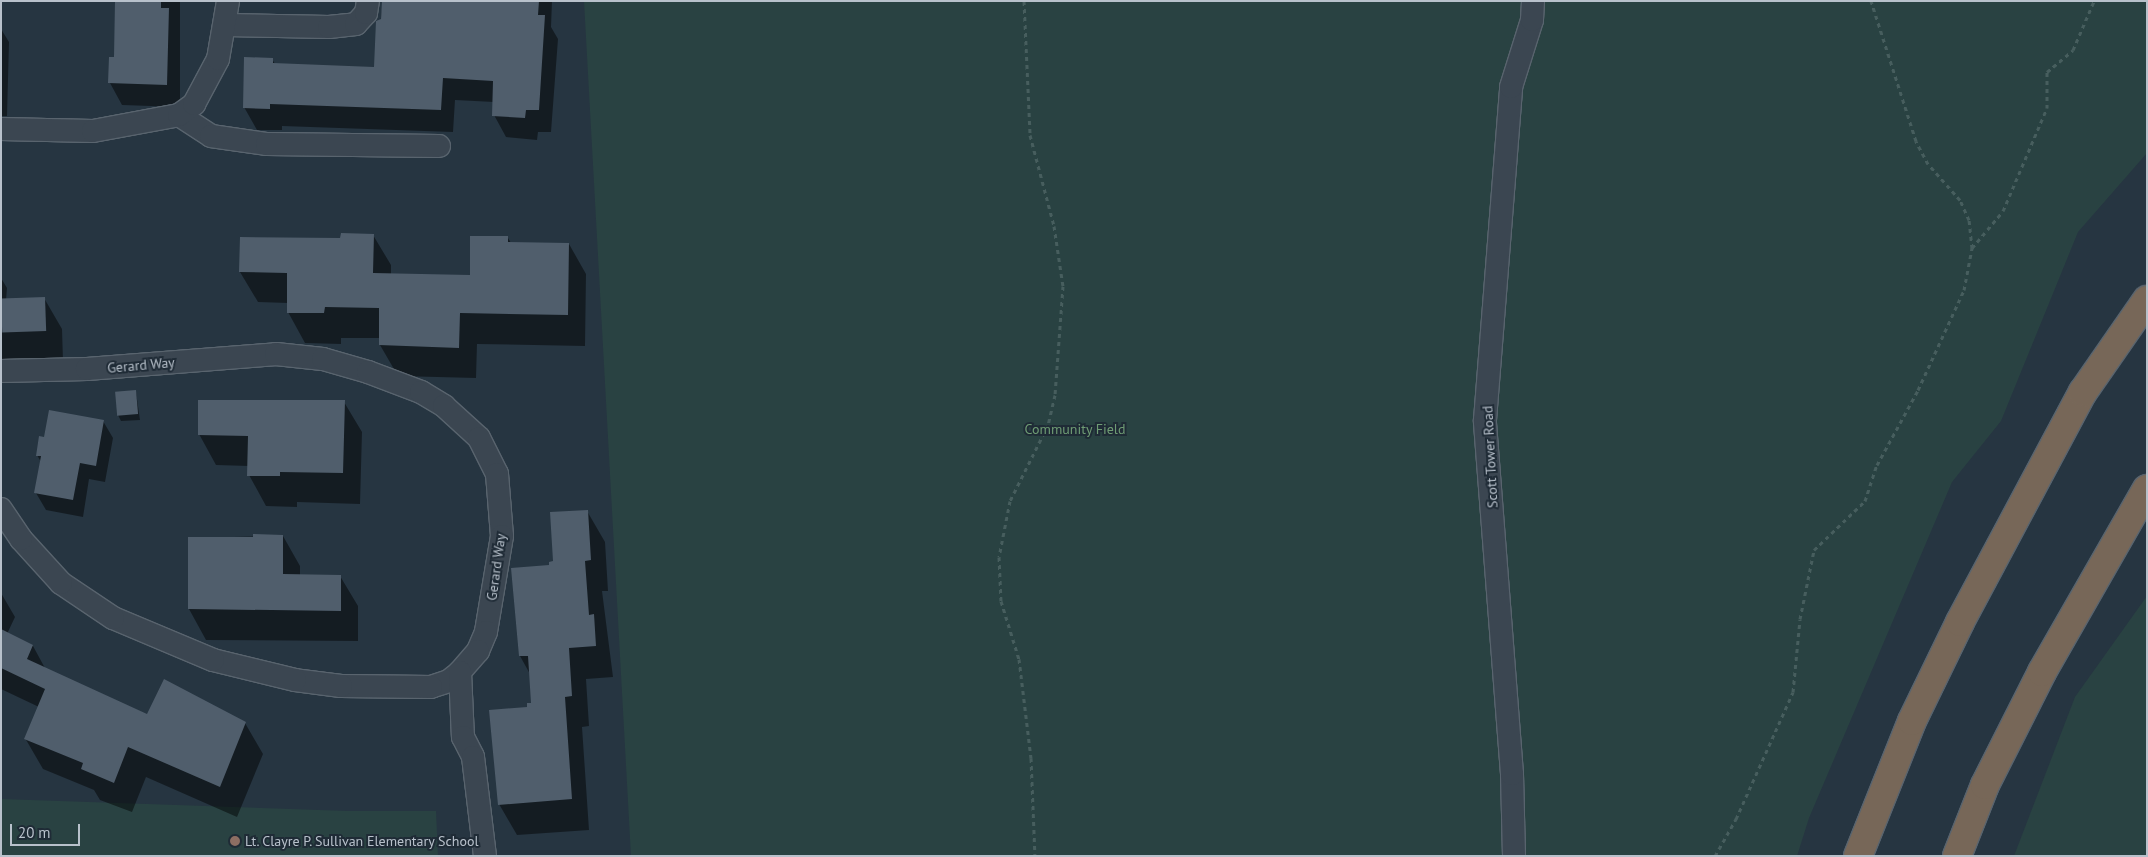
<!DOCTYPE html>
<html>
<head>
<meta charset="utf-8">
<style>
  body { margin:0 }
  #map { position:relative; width:2148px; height:857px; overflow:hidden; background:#263541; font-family:"PT Sans",sans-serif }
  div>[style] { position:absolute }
  .green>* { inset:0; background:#294242 }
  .shadow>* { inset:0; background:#0007 }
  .building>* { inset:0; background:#505e6c; transform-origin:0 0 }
  .path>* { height:3px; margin-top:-1.5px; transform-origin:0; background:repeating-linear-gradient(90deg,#475e5e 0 4px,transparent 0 8px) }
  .roads { filter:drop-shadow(1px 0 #59646e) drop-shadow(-1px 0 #59646e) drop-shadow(0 1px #59646e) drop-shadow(0 -1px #59646e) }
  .minor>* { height:22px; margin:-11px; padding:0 11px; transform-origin:11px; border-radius:11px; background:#3b4651 }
  .highway>* { height:28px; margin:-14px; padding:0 14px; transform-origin:14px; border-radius:14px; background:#776758 }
  .dots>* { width:14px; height:14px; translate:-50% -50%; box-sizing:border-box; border:2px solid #1f2b36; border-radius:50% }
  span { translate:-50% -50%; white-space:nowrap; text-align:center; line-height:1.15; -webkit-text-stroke:4px #1f2b36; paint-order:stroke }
  .street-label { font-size:14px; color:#b8c1cb }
  .park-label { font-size:14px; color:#6f9c74 }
  .poi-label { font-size:14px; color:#b8c1cb }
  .left { translate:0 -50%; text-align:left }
  .frame { position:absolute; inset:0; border:2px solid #b8c1cb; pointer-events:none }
  .scale { position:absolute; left:10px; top:824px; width:70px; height:22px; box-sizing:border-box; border:2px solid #b8c1cb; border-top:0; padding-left:6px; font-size:15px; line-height:18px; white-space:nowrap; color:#b8c1cb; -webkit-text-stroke:4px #1f2b36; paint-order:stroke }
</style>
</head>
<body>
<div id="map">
  <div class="green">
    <div style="clip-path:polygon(584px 1px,2147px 1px,2147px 153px,2078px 232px,2001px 421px,1952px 482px,1809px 818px,1797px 856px,631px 856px)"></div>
    <div style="clip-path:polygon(2147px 596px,2147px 856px,2014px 856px,2075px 697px)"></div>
    <div style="clip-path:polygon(1px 799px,348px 811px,436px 811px,438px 856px,1px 856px)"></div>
  </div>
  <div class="shadow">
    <div style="clip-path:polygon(117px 1px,180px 1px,180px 107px,122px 105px,110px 83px,110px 58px,115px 58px)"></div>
    <div style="clip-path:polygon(383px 1px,552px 1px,551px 27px,558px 39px,551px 132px,538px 132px,537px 140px,506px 137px,494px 115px,494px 102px,455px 100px,453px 132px,282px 126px,282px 130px,257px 130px,244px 107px,272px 59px,275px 64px,375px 68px)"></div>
    <div style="clip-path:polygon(1px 29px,9px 42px,7px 116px,1px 116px)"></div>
    <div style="clip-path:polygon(373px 235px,391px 265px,391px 275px,471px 276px,508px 238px,511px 243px,569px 244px,586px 274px,585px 346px,477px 344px,476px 378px,398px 376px,380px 345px,380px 338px,341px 338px,341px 344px,305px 343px,288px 312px,288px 303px,258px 302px,240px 272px,342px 239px)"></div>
    <div style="clip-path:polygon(1px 278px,7px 288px,6px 300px,44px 298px,62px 329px,63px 361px,1px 361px)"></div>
    <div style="clip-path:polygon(136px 392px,140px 420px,121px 421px,118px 415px)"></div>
    <div style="clip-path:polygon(344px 402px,362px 432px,360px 504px,297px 502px,297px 507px,266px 506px,249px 475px,249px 466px,216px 465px,199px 434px)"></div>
    <div style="clip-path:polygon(103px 421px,113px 438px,105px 482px,89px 479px,83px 517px,46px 510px,36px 493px,41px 462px,37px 455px,45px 439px)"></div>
    <div style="clip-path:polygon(587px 511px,605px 542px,608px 591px,602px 591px,613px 677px,586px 679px,589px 726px,582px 727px,589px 830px,517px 835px,499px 804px,528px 708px,533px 704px,530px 674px,520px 656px,513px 569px,551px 567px)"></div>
    <div style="clip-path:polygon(283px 536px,300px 566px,300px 576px,340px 576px,358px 606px,358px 641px,206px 640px,189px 609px,189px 538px)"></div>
    <div style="clip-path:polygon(1px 593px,15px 617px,7px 634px,33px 646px,46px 670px,148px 715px,245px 723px,263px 754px,237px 817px,146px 777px,132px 812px,100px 800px,94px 790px,43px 769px,25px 738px,39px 707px,1px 689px)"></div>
  </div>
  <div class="building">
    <div style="clip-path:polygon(115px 1px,161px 1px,161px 8px,169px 8px,167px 85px,108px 83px,109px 57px,114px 57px)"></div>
    <div style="clip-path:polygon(382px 1px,539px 1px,538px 15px,545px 15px,539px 110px,526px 110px,525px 118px,492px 116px,493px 81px,443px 78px,441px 110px,270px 104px,270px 109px,243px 108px,244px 57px,273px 58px,273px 63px,374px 67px,376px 21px,381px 19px)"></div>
    <div style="clip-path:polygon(341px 233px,374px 234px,373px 273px,470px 275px,470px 236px,508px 236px,508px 242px,569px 243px,568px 315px,460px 313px,459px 348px,379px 345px,379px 308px,325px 307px,324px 313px,287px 313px,287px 273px,239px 272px,240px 237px,340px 238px)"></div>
    <div style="left:45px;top:297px;width:34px;height:44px;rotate:88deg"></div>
    <div style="left:136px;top:390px;width:24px;height:21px;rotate:85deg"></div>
    <div style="clip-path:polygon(198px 400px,345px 400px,343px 473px,280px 472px,280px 476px,247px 476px,248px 436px,198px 435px)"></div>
    <div style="clip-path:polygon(49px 410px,104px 420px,96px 466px,80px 463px,73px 500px,34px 493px,41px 456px,36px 456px,39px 436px,44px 437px)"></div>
    <div style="clip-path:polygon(588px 510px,591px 560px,585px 561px,589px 615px,594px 614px,596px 646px,569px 648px,572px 696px,565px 697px,572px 799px,498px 805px,489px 710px,527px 707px,527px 703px,531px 703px,528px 656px,519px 656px,511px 568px,549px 565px,549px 562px,553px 561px,550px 512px)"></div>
    <div style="clip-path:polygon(253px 534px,283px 535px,283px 574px,341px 575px,341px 611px,188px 609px,188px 537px,253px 537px)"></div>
    <div style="clip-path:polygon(1px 629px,33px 645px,27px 659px,147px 714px,164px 679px,246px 722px,220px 787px,128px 747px,114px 783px,81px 769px,83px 763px,24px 739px,45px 689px,1px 668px)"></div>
  </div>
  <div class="path">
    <div style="left:1024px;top:1px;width:134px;rotate:87.4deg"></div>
    <div style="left:1030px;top:135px;width:94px;rotate:75.2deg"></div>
    <div style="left:1054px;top:226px;width:61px;rotate:81.5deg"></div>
    <div style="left:1063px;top:286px;width:109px;rotate:94.2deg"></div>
    <div style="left:1055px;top:395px;width:31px;rotate:103deg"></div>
    <div style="left:1048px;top:425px;width:85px;rotate:116.6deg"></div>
    <div style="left:1010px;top:501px;width:57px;rotate:101.1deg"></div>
    <div style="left:999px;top:557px;width:44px;rotate:87.4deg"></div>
    <div style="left:1001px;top:601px;width:61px;rotate:72.8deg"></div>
    <div style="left:1019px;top:659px;width:100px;rotate:83.1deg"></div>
    <div style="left:1031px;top:758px;width:98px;rotate:87.7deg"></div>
    <div style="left:1972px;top:248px;width:48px;rotate:-50deg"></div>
    <div style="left:2003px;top:211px;width:112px;rotate:-66.9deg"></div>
    <div style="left:2047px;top:108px;width:36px;rotate:-90deg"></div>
    <div style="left:2047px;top:72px;width:34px;rotate:-40deg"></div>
    <div style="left:2073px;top:50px;width:53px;rotate:-66.8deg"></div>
    <div style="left:1715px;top:856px;width:43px;rotate:-60.4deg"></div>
    <div style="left:1736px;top:819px;width:139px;rotate:-65.8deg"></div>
    <div style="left:1793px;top:692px;width:73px;rotate:-84.5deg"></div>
    <div style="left:1800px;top:619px;width:70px;rotate:-78.5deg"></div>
    <div style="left:1814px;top:550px;width:71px;rotate:-43.9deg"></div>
    <div style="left:1865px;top:501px;width:38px;rotate:-72deg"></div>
    <div style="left:1877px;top:465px;width:85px;rotate:-61.3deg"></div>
    <div style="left:1918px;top:390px;width:110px;rotate:-65.3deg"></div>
    <div style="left:1964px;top:290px;width:43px;rotate:-79.2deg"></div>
    <div style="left:1972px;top:248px;width:28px;rotate:-96deg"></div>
    <div style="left:1969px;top:220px;width:22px;rotate:-114deg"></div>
    <div style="left:1960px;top:200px;width:48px;rotate:-131.6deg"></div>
    <div style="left:1928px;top:164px;width:26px;rotate:-118deg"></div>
    <div style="left:1916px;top:141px;width:147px;rotate:-107.8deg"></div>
  </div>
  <div class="roads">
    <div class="minor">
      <div style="left:226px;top:25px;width:103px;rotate:1.1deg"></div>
      <div style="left:329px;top:27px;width:27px;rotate:-6deg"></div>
      <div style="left:356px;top:24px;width:15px;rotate:-48deg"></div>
      <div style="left:366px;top:13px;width:12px;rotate:-81deg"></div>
      <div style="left:179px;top:115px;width:38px;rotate:33deg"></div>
      <div style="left:211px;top:136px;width:57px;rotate:8.1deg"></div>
      <div style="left:267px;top:144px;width:172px;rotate:0.7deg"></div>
      <div style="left:1px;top:129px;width:92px;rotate:1.2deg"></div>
      <div style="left:93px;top:131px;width:87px;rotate:-10.5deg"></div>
      <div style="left:179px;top:115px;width:19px;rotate:-36deg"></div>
      <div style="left:194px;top:104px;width:51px;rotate:-61.9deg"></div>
      <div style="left:218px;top:59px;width:59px;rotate:-80.2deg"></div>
      <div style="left:1px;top:371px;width:86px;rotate:-1.3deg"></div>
      <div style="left:87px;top:369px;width:190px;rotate:-4.5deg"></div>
      <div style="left:276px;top:354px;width:47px;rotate:6.1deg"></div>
      <div style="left:323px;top:359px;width:47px;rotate:16.1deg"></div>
      <div style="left:368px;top:372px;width:57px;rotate:20.7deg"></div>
      <div style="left:421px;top:392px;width:27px;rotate:31deg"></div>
      <div style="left:444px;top:406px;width:47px;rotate:42.4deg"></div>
      <div style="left:479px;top:438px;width:40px;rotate:63.4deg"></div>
      <div style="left:497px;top:474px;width:62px;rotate:85.4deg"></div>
      <div style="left:502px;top:536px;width:97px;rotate:99.5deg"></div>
      <div style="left:486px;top:632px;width:21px;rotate:113deg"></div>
      <div style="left:478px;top:651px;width:28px;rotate:131deg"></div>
      <div style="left:460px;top:672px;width:14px;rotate:141deg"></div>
      <div style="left:449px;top:681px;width:19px;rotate:162deg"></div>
      <div style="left:431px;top:687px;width:90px;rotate:-179.4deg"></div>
      <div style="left:341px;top:686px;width:46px;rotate:-172.6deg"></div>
      <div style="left:295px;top:680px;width:84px;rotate:-166.3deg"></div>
      <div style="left:213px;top:660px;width:108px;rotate:-157.2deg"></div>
      <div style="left:113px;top:618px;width:63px;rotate:-146.1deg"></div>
      <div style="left:61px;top:583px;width:59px;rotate:-132.3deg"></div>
      <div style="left:21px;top:539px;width:36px;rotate:-124deg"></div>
      <div style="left:460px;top:672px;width:65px;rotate:87.4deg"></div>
      <div style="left:463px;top:737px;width:22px;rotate:63deg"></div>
      <div style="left:473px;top:757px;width:100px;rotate:83.1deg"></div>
      <div style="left:1514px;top:856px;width:82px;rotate:-91.4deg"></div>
      <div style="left:1512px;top:774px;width:355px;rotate:-94.4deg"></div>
      <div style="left:1485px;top:420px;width:334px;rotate:-85.5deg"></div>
      <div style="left:1511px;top:87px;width:70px;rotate:-72.6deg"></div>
      <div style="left:1532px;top:20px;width:19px;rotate:-87deg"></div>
    </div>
    <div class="highway">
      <div style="left:1858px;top:856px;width:145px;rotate:-68.2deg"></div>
      <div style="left:1912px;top:721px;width:110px;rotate:-64.1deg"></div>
      <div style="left:1960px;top:622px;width:261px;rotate:-61.9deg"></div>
      <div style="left:2083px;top:392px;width:112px;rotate:-55.2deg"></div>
      <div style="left:1957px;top:856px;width:76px;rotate:-68.5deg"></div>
      <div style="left:1985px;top:785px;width:127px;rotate:-63.2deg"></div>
      <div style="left:2042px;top:672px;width:211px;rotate:-60.2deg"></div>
    </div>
  </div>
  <div class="dots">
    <div style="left:235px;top:841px;background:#8d6e63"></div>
  </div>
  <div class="street-label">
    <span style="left:141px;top:365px;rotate:-5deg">Gerard Way</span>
    <span style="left:1490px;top:457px;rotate:-93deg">Scott Tower Road</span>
    <span style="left:496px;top:567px;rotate:-82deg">Gerard Way</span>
  </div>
  <div class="park-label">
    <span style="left:1075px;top:429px">Community Field</span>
  </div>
  <div class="poi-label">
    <span class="left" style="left:245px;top:841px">Lt. Clayre P. Sullivan Elementary School</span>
  </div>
  <div class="frame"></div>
  <div class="scale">20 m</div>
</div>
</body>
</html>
